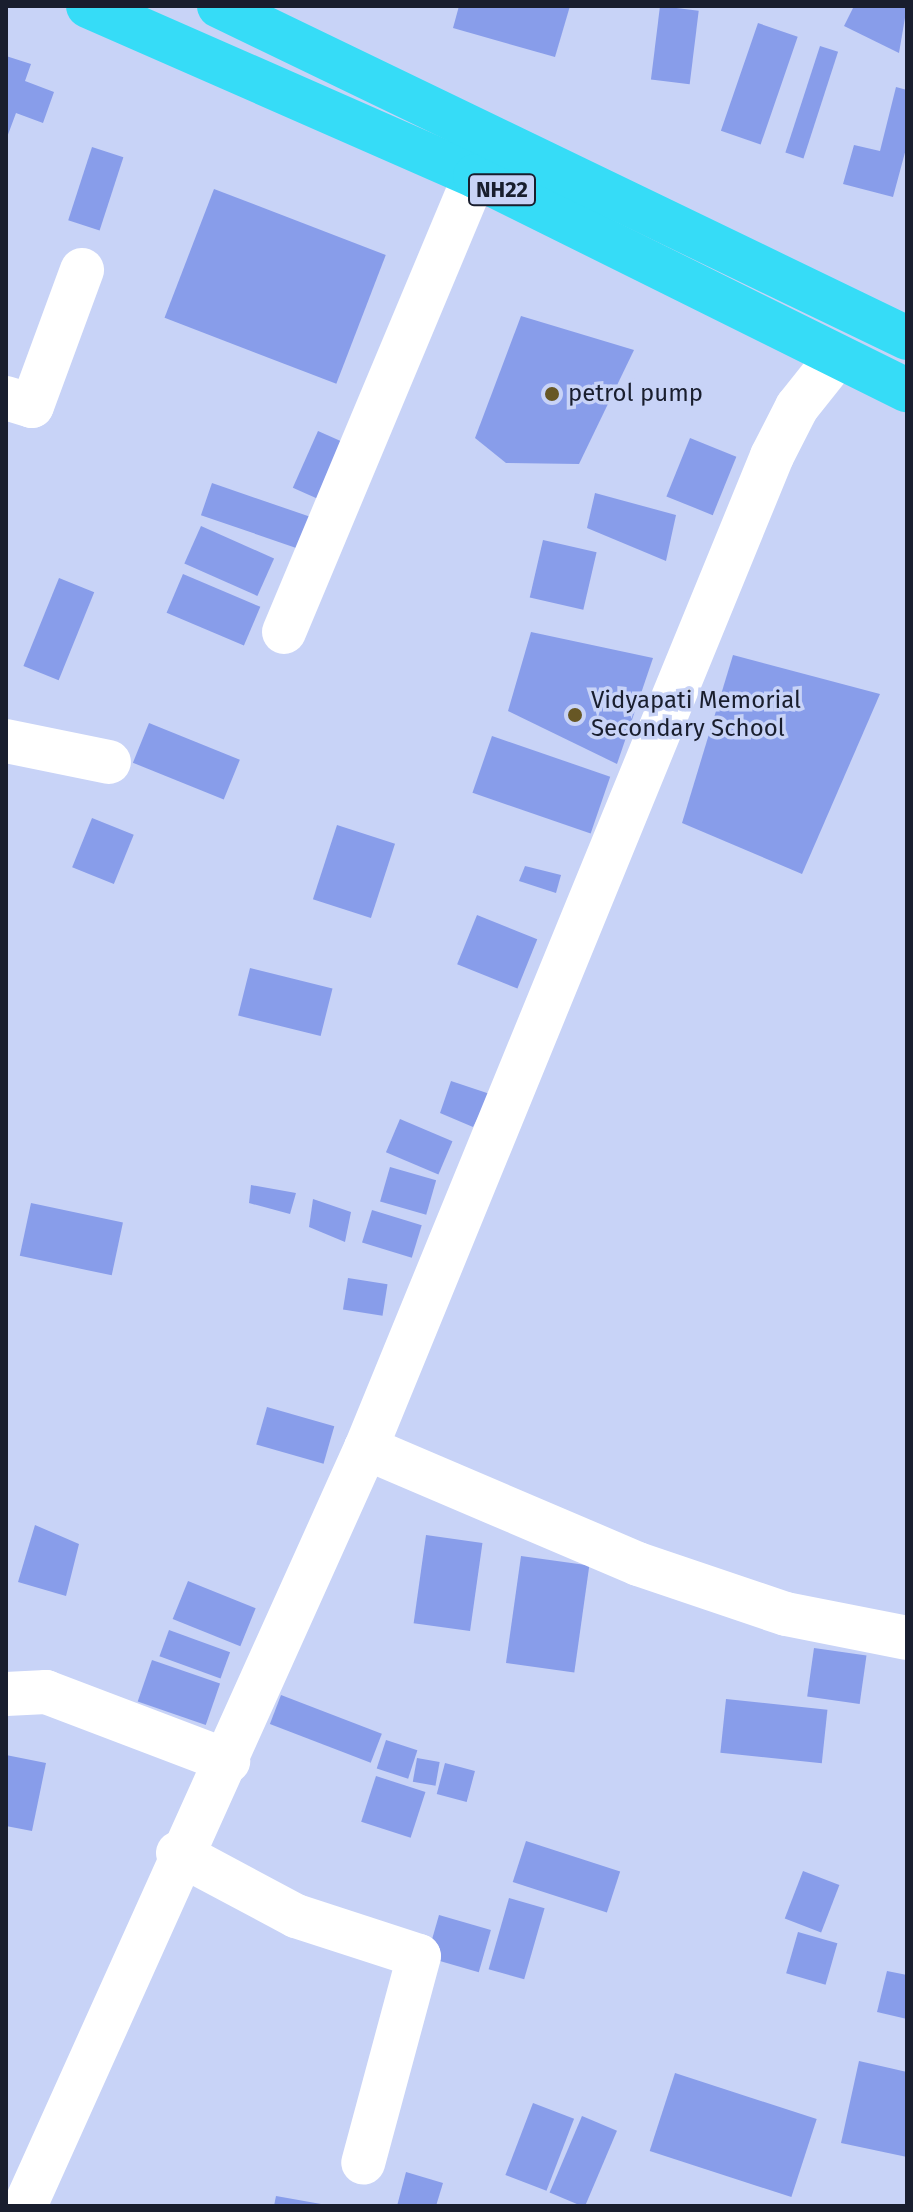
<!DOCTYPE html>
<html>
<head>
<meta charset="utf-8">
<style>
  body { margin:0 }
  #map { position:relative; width:913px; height:2212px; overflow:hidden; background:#c8d3f7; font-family:"Fira Sans",sans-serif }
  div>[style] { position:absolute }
  .building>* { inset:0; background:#889dea; transform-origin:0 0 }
  .minor>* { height:44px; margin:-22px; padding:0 22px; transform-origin:22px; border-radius:22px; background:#fff }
  .highway>* { height:44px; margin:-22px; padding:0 22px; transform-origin:22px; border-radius:22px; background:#36dcf7 }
  .dots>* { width:22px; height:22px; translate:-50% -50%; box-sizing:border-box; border:4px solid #c8d3f7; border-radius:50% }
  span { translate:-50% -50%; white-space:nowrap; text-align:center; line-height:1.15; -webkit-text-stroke:7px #c8d3f7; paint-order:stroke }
  .shield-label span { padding:2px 6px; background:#c8d3f7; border:2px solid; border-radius:6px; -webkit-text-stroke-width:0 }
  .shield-label { font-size:22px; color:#191e2e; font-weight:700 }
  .poi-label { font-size:24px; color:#191e2e }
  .left { translate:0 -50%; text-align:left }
  .frame { position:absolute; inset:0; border:8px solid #191e2e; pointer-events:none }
</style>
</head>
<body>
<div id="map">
  <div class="building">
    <div style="clip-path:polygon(459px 6px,570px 6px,555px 57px,453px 28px)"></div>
    <div style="left:660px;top:6px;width:39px;height:74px;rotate:7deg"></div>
    <div style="clip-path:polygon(854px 6px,907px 6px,899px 53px,844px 26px)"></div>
    <div style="left:758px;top:23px;width:42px;height:114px;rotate:19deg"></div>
    <div style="left:820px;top:46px;width:19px;height:112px;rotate:18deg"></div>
    <div style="clip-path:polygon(6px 56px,31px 64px,25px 81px,54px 92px,43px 123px,16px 113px,6px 140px)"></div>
    <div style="clip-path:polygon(896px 87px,907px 90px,907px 145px,893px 197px,843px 184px,854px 145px,880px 151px)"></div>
    <div style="left:92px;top:147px;width:33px;height:77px;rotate:18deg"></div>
    <div style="left:214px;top:189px;width:184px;height:138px;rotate:21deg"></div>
    <div style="clip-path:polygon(521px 316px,634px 350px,579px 464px,506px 463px,475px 438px)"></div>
    <div style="left:318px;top:431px;width:34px;height:62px;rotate:24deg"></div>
    <div style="left:690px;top:438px;width:50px;height:63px;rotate:22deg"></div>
    <div style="left:212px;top:483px;width:103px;height:34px;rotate:19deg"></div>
    <div style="clip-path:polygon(595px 493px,676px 515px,666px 561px,587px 528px)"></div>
    <div style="left:201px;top:526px;width:80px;height:41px;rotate:24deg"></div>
    <div style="left:543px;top:540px;width:55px;height:59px;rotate:13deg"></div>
    <div style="left:183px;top:574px;width:84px;height:42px;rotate:23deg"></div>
    <div style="left:59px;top:578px;width:38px;height:95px;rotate:22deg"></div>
    <div style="clip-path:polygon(531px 632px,653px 658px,617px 764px,508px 711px)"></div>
    <div style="clip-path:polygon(733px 655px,880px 694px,802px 874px,682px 823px)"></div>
    <div style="left:149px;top:723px;width:98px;height:43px;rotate:22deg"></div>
    <div style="left:492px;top:736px;width:125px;height:60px;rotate:19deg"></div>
    <div style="left:92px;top:818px;width:45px;height:53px;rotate:22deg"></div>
    <div style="left:337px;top:825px;width:61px;height:78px;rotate:18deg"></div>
    <div style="clip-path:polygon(525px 866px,561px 875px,556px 893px,519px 881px)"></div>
    <div style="left:477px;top:915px;width:65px;height:53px;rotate:22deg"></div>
    <div style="left:250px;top:968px;width:85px;height:49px;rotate:14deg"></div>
    <div style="clip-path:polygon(451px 1081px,490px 1094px,473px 1127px,440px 1113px)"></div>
    <div style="left:400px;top:1119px;width:57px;height:36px;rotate:23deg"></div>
    <div style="left:390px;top:1167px;width:48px;height:36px;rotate:16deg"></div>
    <div style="clip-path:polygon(251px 1185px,296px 1193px,290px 1214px,249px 1203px)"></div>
    <div style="clip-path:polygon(313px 1199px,351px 1212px,345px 1242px,309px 1227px)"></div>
    <div style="left:31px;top:1203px;width:94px;height:54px;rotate:12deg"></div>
    <div style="left:372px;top:1210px;width:52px;height:34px;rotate:17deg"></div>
    <div style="left:348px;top:1278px;width:40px;height:32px;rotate:9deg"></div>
    <div style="left:267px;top:1407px;width:70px;height:39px;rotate:16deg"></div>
    <div style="clip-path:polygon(35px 1525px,79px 1544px,66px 1596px,18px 1582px)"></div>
    <div style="left:426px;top:1535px;width:57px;height:89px;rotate:8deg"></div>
    <div style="left:521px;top:1556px;width:69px;height:108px;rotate:8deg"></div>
    <div style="left:188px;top:1581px;width:73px;height:41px;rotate:22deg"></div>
    <div style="left:169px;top:1630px;width:65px;height:28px;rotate:20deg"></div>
    <div style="left:814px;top:1648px;width:53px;height:49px;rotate:8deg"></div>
    <div style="left:152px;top:1660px;width:72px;height:44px;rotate:19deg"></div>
    <div style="left:281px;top:1695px;width:108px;height:31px;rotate:21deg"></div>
    <div style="left:726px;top:1699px;width:102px;height:54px;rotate:6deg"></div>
    <div style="left:386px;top:1740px;width:33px;height:30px;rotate:18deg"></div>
    <div style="clip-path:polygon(6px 1755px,46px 1763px,32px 1831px,6px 1826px)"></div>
    <div style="left:417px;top:1758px;width:23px;height:24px;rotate:10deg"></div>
    <div style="left:445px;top:1763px;width:31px;height:32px;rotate:15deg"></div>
    <div style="left:376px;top:1776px;width:52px;height:48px;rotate:18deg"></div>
    <div style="left:526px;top:1841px;width:99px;height:43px;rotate:18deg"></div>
    <div style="left:803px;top:1871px;width:39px;height:51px;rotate:21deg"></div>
    <div style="left:509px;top:1898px;width:37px;height:74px;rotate:16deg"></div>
    <div style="left:439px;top:1915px;width:54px;height:44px;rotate:16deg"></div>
    <div style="left:798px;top:1932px;width:41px;height:43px;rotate:16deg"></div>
    <div style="clip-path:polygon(887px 1971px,907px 1975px,907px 2019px,877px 2012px)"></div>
    <div style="clip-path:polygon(859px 2061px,907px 2072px,907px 2157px,841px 2143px)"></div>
    <div style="left:675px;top:2073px;width:149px;height:82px;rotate:18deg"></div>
    <div style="left:533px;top:2103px;width:44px;height:77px;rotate:21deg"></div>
    <div style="left:582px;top:2116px;width:38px;height:83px;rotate:23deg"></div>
    <div style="clip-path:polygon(406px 2172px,443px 2183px,436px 2206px,397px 2206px)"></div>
    <div style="clip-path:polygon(276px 2196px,321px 2204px,321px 2206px,274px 2206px)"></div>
  </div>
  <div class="minor">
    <div style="left:6px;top:398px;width:27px;rotate:17deg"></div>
    <div style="left:32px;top:406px;width:145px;rotate:-69.8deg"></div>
    <div style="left:284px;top:632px;width:494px;rotate:-67.3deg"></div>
    <div style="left:6px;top:741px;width:105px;rotate:11.5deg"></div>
    <div style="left:366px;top:1448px;width:296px;rotate:23.1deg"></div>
    <div style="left:638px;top:1564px;width:156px;rotate:18.7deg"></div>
    <div style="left:786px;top:1614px;width:123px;rotate:11.2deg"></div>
    <div style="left:6px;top:1694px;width:40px;rotate:-2.9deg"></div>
    <div style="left:46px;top:1692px;width:195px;rotate:20.8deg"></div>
    <div style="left:178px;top:1853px;width:134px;rotate:28.1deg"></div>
    <div style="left:296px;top:1916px;width:129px;rotate:18deg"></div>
    <div style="left:419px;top:1956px;width:214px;rotate:105.1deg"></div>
    <div style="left:25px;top:2206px;width:831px;rotate:-65.78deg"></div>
    <div style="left:366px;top:1448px;width:1072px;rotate:-67.74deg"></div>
    <div style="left:772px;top:456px;width:55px;rotate:-63deg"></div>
    <div style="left:797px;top:407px;width:63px;rotate:-51.5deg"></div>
  </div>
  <div class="highway">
    <div style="left:88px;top:6px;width:423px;rotate:23.7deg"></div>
    <div style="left:475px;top:176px;width:482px;rotate:26.4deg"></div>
    <div style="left:219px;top:6px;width:764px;rotate:25.76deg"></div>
  </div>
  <div class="dots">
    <div style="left:552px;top:394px;background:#675725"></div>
    <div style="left:575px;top:715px;background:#675725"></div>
  </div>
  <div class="shield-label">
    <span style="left:502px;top:190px">NH22</span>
  </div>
  <div class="poi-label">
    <span class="left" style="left:568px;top:394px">petrol pump</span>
    <span class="left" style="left:591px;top:715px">Vidyapati Memorial<br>Secondary School</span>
  </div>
  <div class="frame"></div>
</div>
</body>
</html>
